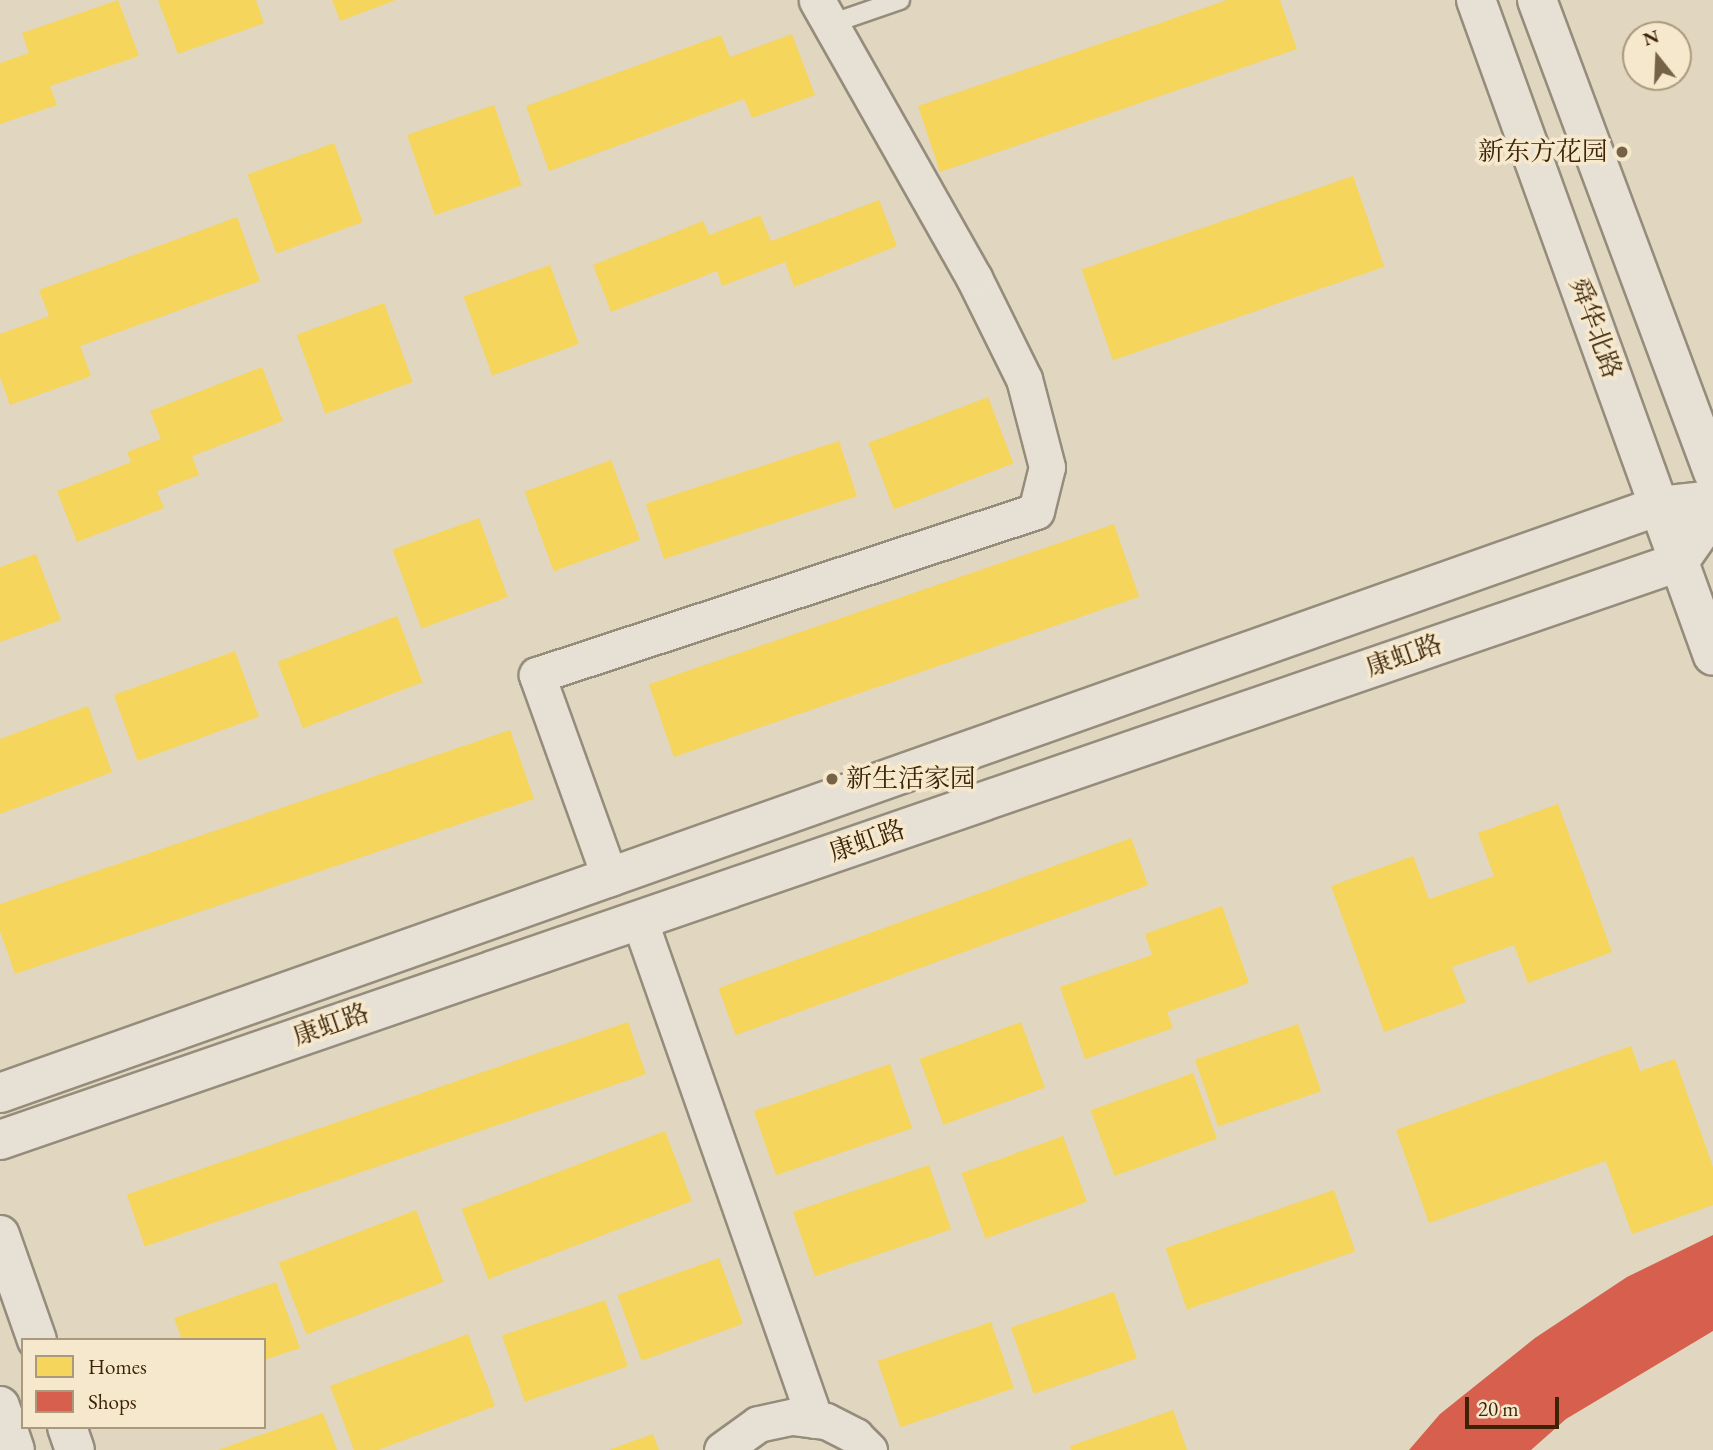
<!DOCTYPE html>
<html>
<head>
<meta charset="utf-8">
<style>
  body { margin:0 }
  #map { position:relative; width:1713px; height:1450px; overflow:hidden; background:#e1d6bf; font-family:"EB Garamond","Noto Serif SC",serif }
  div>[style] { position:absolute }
  .homes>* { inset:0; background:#f6d55c; transform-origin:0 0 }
  .shops>* { inset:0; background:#d6604d }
  .roads { filter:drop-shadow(2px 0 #958c7b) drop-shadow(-2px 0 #958c7b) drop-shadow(0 2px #958c7b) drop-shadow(0 -2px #958c7b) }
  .service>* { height:18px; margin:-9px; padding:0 9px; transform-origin:9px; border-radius:9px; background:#e7e1d5 }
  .minor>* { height:35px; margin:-17.5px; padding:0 17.5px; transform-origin:17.5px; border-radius:17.5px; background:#e7e1d5 }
  .secondary>* { height:38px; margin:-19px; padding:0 19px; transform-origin:19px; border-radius:19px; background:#e7e1d5 }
  .dots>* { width:19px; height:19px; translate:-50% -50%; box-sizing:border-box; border:4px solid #f5e8cc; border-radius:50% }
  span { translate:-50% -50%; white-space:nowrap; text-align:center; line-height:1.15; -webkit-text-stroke:7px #f5e8cc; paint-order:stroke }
  .poi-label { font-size:26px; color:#3d2306 }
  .right { translate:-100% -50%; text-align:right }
  .left { translate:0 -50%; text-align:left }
  .street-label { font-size:26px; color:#3d2306 }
  .legend { position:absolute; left:21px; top:1338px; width:245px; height:91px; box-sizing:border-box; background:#f5e8cc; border:2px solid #ab997d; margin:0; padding:9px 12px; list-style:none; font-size:21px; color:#3d2306 }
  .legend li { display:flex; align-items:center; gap:14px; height:35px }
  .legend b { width:35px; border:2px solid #ab997d }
  .north { position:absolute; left:1622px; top:21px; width:70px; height:70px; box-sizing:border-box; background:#f5e8cc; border:2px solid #ab997d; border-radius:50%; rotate:342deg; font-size:19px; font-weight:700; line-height:28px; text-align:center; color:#3d2306 }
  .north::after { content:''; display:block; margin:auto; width:24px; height:32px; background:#766247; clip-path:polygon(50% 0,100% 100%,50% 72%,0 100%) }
  .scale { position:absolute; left:1465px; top:1397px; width:94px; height:32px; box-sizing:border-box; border:4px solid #3d2306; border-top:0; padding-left:9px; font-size:21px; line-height:24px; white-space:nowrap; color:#3d2306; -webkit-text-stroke:5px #f5e8cc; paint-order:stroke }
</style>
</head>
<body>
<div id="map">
  <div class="homes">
    <div style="clip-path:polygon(118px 0,139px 56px,50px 86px,57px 105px,0 124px,0 63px,29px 53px,22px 33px)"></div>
    <div style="clip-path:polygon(158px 0,256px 0,264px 23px,178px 54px)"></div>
    <div style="clip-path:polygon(332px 0,396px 0,340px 21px)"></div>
    <div style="clip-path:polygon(1227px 0,1280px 0,1297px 49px,940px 172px,918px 106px)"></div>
    <div style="clip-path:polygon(792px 34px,815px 95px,752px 118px,744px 99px,549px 171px,526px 106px,721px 35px,730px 57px)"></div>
    <div style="left:494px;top:105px;width:85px;height:92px;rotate:71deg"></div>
    <div style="left:334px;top:143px;width:84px;height:92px;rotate:70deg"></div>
    <div style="left:1353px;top:176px;width:96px;height:287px;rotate:71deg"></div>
    <div style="clip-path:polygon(879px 200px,897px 246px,794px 287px,785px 262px,722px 286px,717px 271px,611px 312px,593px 265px,703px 221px,709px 235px,760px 215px,771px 241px)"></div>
    <div style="clip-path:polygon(237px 217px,260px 281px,80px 346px,91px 376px,10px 405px,0 377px,0 334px,49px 316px,39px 290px)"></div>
    <div style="left:550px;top:265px;width:84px;height:92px;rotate:70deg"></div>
    <div style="left:384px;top:303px;width:84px;height:93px;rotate:70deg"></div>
    <div style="clip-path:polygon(262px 367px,283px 421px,192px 456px,199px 475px,157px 491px,164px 508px,77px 542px,57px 491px,131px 462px,127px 452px,161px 439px,150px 411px)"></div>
    <div style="left:988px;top:397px;width:71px;height:128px;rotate:69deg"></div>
    <div style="left:839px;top:441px;width:58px;height:203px;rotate:72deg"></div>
    <div style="left:611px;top:460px;width:85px;height:92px;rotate:70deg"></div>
    <div style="left:479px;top:518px;width:84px;height:92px;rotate:70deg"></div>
    <div style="left:1114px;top:524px;width:77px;height:492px;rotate:71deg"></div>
    <div style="clip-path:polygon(36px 554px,61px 620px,0 642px,0 567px)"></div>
    <div style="left:397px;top:616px;width:71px;height:128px;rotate:69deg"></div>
    <div style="left:235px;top:651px;width:70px;height:129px;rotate:70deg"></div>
    <div style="clip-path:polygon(88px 706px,112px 772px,0 814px,0 739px)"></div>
    <div style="clip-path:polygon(510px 730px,534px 799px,15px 974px,0 931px,0 904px)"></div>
    <div style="clip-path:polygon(1558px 804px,1612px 952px,1528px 983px,1514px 945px,1452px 967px,1466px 1002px,1384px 1032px,1331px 886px,1413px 856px,1429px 899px,1494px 876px,1478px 833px)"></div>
    <div style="left:1131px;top:838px;width:50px;height:439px;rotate:70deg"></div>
    <div style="clip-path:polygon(1222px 906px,1249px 983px,1167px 1012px,1173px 1028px,1085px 1059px,1060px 987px,1152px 955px,1145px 934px)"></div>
    <div style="left:628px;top:1022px;width:55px;height:530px;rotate:71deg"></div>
    <div style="left:1021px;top:1022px;width:70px;height:108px;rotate:70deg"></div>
    <div style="left:1298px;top:1024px;width:71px;height:109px;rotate:71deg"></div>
    <div style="clip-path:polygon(1631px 1046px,1640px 1071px,1675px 1059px,1713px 1167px,1713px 1205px,1632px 1234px,1606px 1161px,1429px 1223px,1396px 1130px)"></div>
    <div style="left:890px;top:1064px;width:68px;height:144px;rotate:71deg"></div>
    <div style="left:1193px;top:1073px;width:70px;height:109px;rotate:70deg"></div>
    <div style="left:665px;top:1131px;width:75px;height:218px;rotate:69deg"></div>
    <div style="left:1063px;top:1136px;width:70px;height:108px;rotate:70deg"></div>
    <div style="left:929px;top:1165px;width:68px;height:144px;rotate:71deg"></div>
    <div style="left:1334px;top:1190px;width:65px;height:178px;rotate:71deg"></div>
    <div style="left:416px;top:1210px;width:77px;height:147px;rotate:69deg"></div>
    <div style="left:719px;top:1258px;width:70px;height:108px;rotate:70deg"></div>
    <div style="clip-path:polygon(276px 1282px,300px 1348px,264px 1360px,264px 1340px,182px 1340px,174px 1318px)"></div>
    <div style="left:1114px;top:1292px;width:70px;height:109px;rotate:71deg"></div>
    <div style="left:605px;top:1300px;width:70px;height:109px;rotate:71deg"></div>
    <div style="left:991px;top:1322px;width:70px;height:120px;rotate:71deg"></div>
    <div style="clip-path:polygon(468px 1334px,495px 1406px,378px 1450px,354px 1450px,330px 1386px)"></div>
    <div style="clip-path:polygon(1173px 1410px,1187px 1450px,1071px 1450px,1070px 1446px)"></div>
    <div style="clip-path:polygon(323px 1413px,337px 1450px,218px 1450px)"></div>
    <div style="clip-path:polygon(653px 1434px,659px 1450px,608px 1450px)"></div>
  </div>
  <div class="shops">
    <div style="clip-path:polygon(1713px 1235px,1713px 1331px,1566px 1419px,1531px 1450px,1409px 1450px,1440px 1414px,1535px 1338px,1627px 1277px)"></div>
  </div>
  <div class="roads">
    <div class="service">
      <div style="left:833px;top:23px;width:71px;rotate:-18.9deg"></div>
    </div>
    <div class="minor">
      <div style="left:610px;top:878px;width:216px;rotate:-109.8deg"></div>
      <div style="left:537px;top:675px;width:525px;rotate:-18.19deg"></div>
      <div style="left:1036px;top:511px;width:45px;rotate:-76deg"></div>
      <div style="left:1047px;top:467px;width:91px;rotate:-104.6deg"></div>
      <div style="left:1024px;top:379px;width:113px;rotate:-116.3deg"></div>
      <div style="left:974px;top:278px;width:319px;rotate:-119.5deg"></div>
      <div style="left:639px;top:919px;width:531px;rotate:70.64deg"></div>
      <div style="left:722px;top:1450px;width:44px;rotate:-35.8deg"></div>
      <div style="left:758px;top:1424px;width:35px;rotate:-12deg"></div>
      <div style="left:792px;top:1417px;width:34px;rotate:7deg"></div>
      <div style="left:826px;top:1421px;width:33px;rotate:27deg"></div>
      <div style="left:855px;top:1436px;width:20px;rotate:45deg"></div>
    </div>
    <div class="secondary">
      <div style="left:1476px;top:0;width:697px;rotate:70.14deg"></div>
      <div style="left:1537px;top:0;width:504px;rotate:69.55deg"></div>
      <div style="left:0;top:1093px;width:1760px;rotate:-19.49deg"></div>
      <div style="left:1659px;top:506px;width:54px;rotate:-6.3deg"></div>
      <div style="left:0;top:1140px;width:1776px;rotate:-19deg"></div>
      <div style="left:1679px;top:562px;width:60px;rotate:-55.2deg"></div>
      <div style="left:0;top:1235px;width:111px;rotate:70.6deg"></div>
      <div style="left:0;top:1406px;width:46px;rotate:71.2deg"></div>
      <div style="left:67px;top:1427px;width:24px;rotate:71deg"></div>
    </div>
  </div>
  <div class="dots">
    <div style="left:1622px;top:152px;background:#766247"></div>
    <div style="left:832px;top:779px;background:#766247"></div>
  </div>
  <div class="poi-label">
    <span class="right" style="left:1608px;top:152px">新东方花园</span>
    <span class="left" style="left:846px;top:779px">新生活家园</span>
  </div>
  <div class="street-label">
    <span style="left:1595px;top:328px;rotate:70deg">舜华北路</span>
    <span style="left:1404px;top:656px;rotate:-19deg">康虹路</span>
    <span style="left:867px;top:841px;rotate:-19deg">康虹路</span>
    <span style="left:331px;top:1025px;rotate:-19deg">康虹路</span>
  </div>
  <ul class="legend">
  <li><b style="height:19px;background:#f6d55c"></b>Homes</li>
  <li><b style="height:19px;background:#d6604d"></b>Shops</li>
  </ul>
  <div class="north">N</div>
  <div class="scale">20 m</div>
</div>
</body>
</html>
